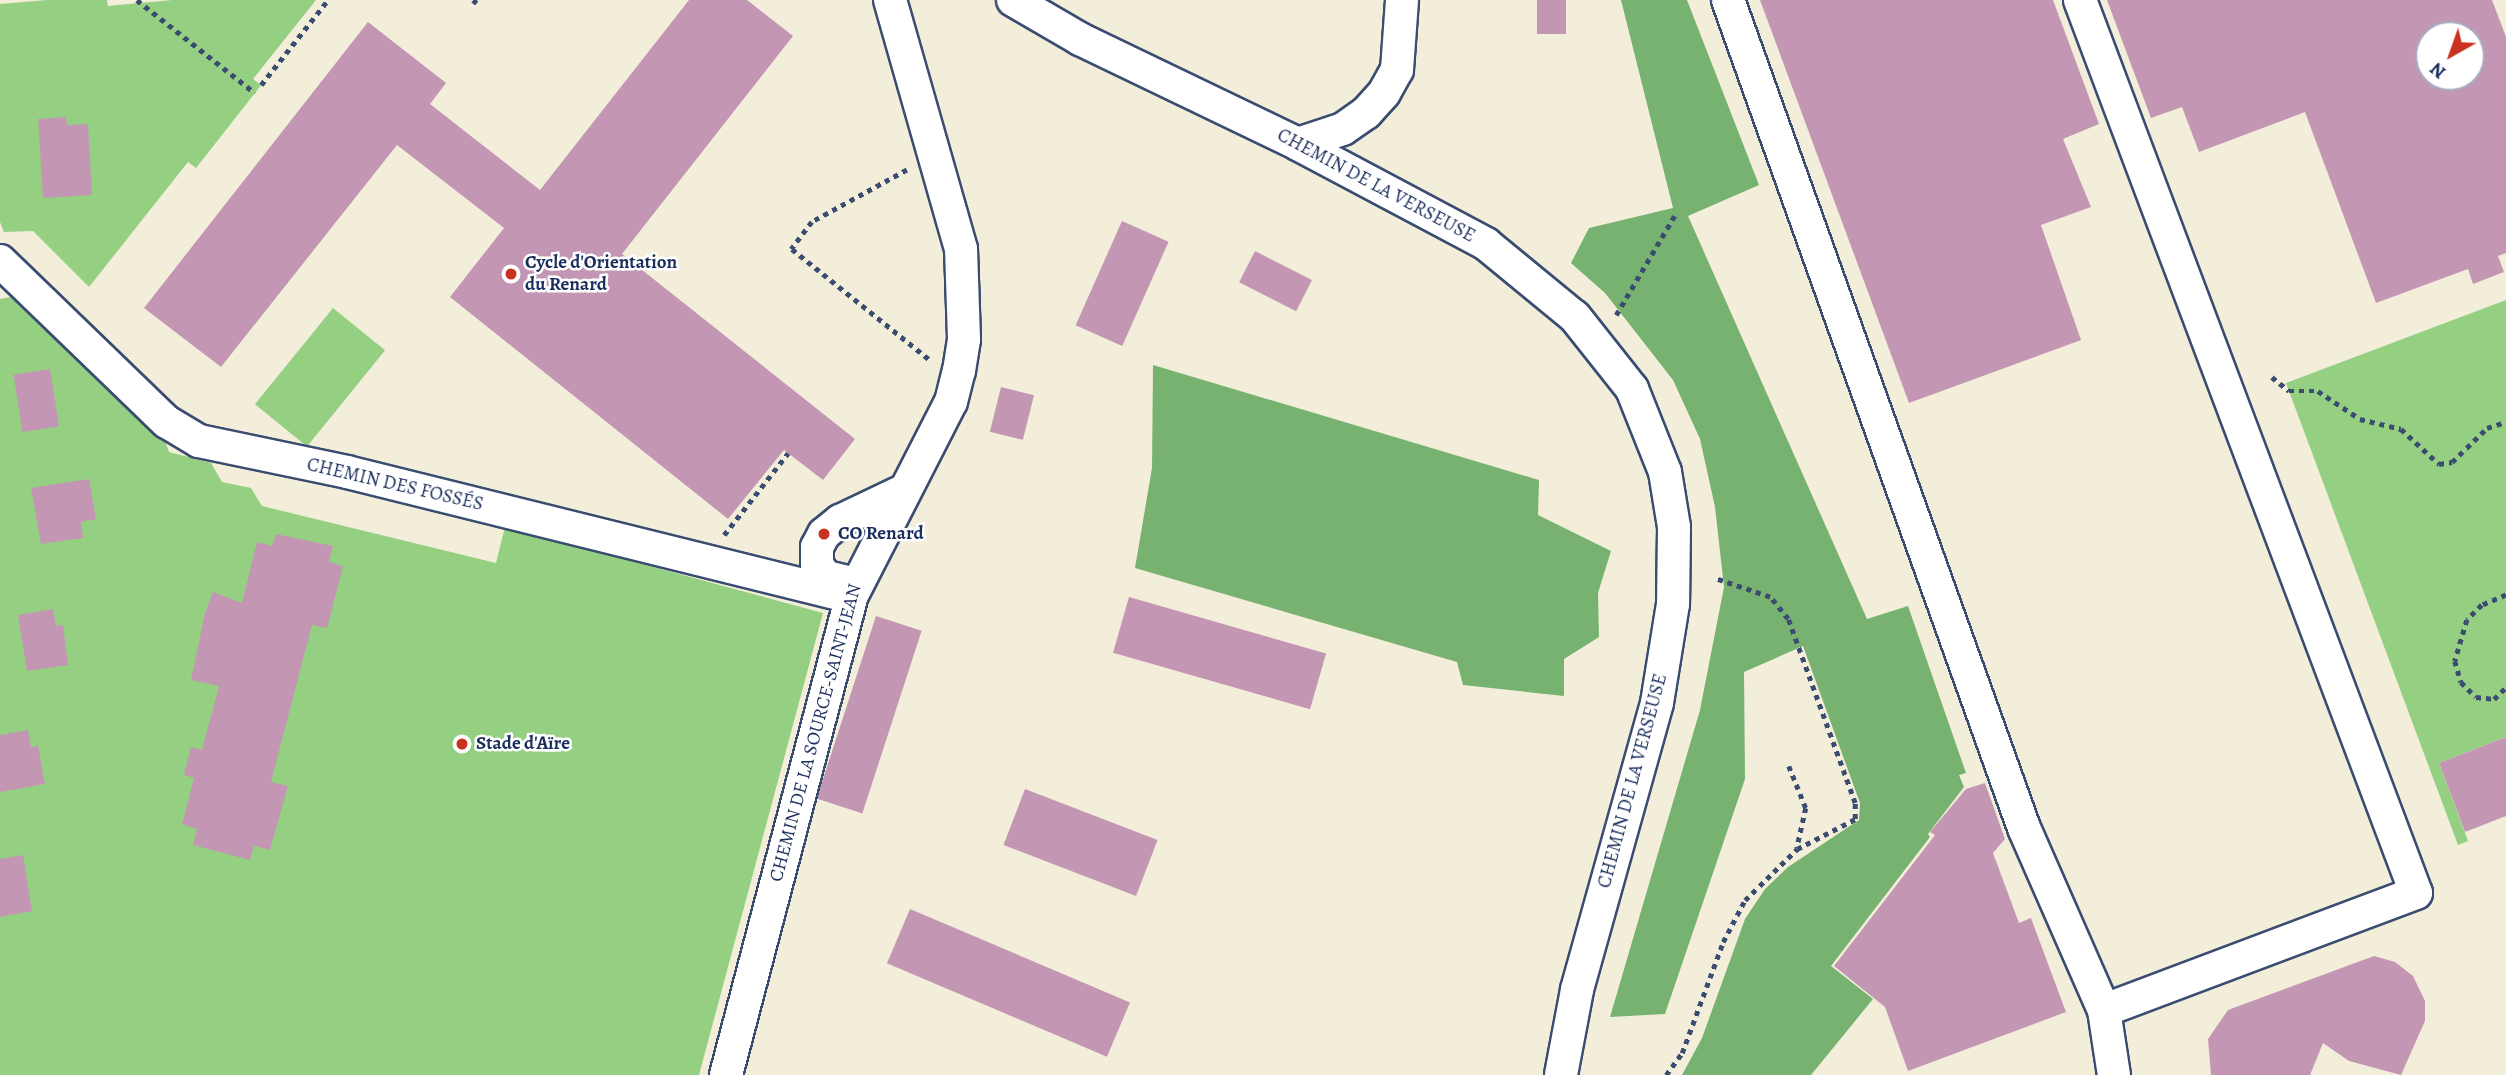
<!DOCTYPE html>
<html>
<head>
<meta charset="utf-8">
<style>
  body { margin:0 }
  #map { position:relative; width:2506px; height:1075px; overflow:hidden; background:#f3eeda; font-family:Alegreya,serif }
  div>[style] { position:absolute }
  .green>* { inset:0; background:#95cf82; transform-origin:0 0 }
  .forest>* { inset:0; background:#78b270 }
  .building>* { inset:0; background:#c397b3; transform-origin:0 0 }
  .path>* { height:4.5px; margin-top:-2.25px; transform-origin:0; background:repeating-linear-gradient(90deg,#3b4c71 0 5px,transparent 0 10px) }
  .roads { filter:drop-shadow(2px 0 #3b4c71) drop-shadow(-2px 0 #3b4c71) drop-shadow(0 2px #3b4c71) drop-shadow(0 -2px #3b4c71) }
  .minor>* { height:32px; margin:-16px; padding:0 16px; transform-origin:16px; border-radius:16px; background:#fff }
  .dots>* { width:19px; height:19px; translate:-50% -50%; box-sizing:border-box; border:4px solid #fff; border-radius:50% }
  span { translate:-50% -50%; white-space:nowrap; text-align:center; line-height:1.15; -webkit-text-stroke:5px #fff; paint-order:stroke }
  .street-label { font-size:19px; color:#1b2f5e }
  .poi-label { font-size:19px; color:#1b2f5e; font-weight:700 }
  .left { translate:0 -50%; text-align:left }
  .north { position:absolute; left:2415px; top:21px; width:70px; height:70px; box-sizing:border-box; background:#fff; border:2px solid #a4acbf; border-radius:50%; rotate:220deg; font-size:19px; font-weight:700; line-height:28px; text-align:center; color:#1b2f5e }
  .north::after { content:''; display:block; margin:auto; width:24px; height:32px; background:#c8321e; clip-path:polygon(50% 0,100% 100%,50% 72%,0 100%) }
</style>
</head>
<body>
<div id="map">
  <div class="green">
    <div style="clip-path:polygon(47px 0,107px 0,108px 6px,172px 0,316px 0,253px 79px,261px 85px,255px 93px,196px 168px,188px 162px,89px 287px,33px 231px,4px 232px,0 222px,0 4px)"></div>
    <div style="clip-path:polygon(22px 295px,164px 438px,169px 452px,211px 463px,222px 482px,251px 488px,262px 506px,496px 563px,505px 527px,823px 613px,699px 1075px,0 1075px,0 299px)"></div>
    <div style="clip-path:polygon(2506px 300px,2506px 737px,2439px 763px,2468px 841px,2458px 845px,2286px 383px)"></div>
    <div style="left:333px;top:308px;width:67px;height:124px;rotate:39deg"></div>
  </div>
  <div class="forest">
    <div style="clip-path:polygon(1621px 0,1687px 0,1759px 185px,1688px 216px,1867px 619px,1908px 606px,1966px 773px,1959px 775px,1964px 787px,1928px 834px,1930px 837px,1831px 966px,1873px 999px,1811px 1075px,1682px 1075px,1702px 1038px,1745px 919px,1765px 889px,1788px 867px,1859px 820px,1860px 803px,1803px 646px,1744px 672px,1745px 779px,1665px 1014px,1610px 1017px,1700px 710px,1724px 587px,1715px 507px,1700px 439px,1673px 380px,1605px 293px,1571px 263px,1589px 228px,1673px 208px)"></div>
    <div style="clip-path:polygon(1153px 365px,1539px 480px,1538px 515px,1611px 551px,1598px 593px,1599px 637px,1564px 659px,1564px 696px,1463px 685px,1457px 662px,1135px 568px,1152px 468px)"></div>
  </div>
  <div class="building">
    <div style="clip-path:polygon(689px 0,747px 0,793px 36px,622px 254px,855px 439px,823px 480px,784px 450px,728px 519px,450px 297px,504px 228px,397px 145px,221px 367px,144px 308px,368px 22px,446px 83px,430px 104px,540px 190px)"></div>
    <div style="left:1537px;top:0;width:29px;height:34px"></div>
    <div style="clip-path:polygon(1760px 0,2053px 0,2099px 124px,2063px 139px,2091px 207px,2041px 225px,2081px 340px,1909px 403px)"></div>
    <div style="clip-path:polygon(evenodd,2107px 0,2492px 0,2506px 37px,2506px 253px,2498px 256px,2504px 272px,2473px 284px,2468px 269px,2376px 303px,2305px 112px,2199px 152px,2182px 107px,2151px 118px,2107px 0,2429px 35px,2471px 35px,2471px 77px,2429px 77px,2429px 35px)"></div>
    <div style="clip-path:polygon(66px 117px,67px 125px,88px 124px,92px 195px,43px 198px,38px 119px)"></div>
    <div style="left:1122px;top:221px;width:51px;height:114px;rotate:24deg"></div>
    <div style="left:1255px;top:251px;width:64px;height:35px;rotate:27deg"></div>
    <div style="left:50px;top:369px;width:58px;height:37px;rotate:81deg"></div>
    <div style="left:1001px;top:387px;width:34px;height:46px;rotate:14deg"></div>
    <div style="clip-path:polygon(89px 479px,96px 519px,81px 522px,83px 538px,41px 544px,31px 488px)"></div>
    <div style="clip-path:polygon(276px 534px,333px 546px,329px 562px,343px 566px,327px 628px,312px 625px,271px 782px,288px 786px,270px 850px,254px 846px,250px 860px,193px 845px,197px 829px,182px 824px,194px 778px,184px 775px,191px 747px,202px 750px,219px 686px,191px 680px,205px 613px,213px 592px,242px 603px,257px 542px,272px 546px)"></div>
    <div style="left:1129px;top:597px;width:205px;height:58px;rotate:16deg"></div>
    <div style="clip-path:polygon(53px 609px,56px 626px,63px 625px,68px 665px,27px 671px,18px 615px)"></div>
    <div style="left:876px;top:616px;width:48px;height:192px;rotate:18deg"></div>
    <div style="clip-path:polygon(28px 730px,31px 747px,38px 746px,45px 784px,0 792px,0 735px)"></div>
    <div style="clip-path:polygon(2506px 737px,2506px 816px,2465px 832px,2439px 763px)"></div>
    <div style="clip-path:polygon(1985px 783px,2005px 839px,1993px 853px,2019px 923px,2031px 918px,2066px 1012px,1908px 1071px,1885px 1007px,1834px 966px,1935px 835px,1930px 832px,1966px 789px)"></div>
    <div style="left:1025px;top:789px;width:142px;height:60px;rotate:21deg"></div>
    <div style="clip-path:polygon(23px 855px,32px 911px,0 917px,0 859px)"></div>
    <div style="left:910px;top:909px;width:239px;height:59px;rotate:23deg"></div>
    <div style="clip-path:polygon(2374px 956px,2395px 962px,2413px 976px,2425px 1001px,2425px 1021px,2401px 1075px,2349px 1061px,2323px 1043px,2310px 1075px,2211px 1075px,2208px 1039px,2228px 1010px)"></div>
  </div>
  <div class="path">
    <div style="left:137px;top:0;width:150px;rotate:38.2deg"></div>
    <div style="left:473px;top:0;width:5px;rotate:37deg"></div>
    <div style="left:261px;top:85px;width:108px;rotate:-51.8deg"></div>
    <div style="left:907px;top:170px;width:108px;rotate:151.3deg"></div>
    <div style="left:812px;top:222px;width:34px;rotate:127deg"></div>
    <div style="left:792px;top:249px;width:176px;rotate:38.8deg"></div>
    <div style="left:1616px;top:315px;width:118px;rotate:-59.5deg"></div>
    <div style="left:2272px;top:377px;width:22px;rotate:39deg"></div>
    <div style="left:2289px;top:391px;width:29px"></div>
    <div style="left:2318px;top:391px;width:50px;rotate:33.7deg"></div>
    <div style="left:2360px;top:419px;width:42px;rotate:13.7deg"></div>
    <div style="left:2401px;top:429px;width:52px;rotate:42.6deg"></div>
    <div style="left:2439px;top:464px;width:13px;rotate:-9deg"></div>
    <div style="left:2452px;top:462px;width:49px;rotate:-44.2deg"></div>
    <div style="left:2487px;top:428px;width:20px;rotate:-18deg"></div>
    <div style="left:724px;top:535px;width:104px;rotate:-52deg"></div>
    <div style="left:2506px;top:595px;width:26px;rotate:157deg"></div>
    <div style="left:2482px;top:605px;width:21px;rotate:135deg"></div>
    <div style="left:2467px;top:620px;width:43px;rotate:106.3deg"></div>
    <div style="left:2455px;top:661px;width:22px;rotate:74deg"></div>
    <div style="left:2461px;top:682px;width:21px;rotate:45deg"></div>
    <div style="left:2476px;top:697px;width:18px;rotate:6deg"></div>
    <div style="left:2494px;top:699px;width:17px;rotate:-45deg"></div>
    <div style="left:1789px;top:766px;width:45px;rotate:68deg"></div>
    <div style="left:1806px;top:808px;width:41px;rotate:102.7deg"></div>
    <div style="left:1666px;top:1075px;width:27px;rotate:-54deg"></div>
    <div style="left:1682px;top:1053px;width:118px;rotate:-69.7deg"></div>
    <div style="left:1723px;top:942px;width:47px;rotate:-62.4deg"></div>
    <div style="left:1745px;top:900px;width:73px;rotate:-44.4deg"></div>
    <div style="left:1797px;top:849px;width:65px;rotate:-27.3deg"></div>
    <div style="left:1855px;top:819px;width:16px;rotate:-90deg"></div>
    <div style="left:1855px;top:803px;width:196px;rotate:-110deg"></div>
    <div style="left:1788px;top:619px;width:28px;rotate:-129deg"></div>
    <div style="left:1770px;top:597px;width:59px;rotate:-161.3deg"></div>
  </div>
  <div class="roads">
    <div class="minor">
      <div style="left:1013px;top:0;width:78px;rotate:30.2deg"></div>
      <div style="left:1080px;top:39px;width:242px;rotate:25.7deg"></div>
      <div style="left:1298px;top:144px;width:213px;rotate:28deg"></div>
      <div style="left:1486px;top:244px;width:115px;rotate:39.4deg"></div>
      <div style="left:1575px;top:317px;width:92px;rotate:51.6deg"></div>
      <div style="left:1632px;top:389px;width:89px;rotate:68.3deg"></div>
      <div style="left:1665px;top:472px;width:56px;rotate:80.7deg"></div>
      <div style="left:1674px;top:527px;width:77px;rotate:90.7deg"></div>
      <div style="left:1673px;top:604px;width:100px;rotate:99.2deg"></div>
      <div style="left:1657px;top:703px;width:298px;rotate:105.6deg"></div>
      <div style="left:1577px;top:990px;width:86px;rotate:100.7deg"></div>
      <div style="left:1728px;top:0;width:879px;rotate:70.33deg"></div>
      <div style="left:2024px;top:828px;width:199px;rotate:66.3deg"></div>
      <div style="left:2104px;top:1010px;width:66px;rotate:81.3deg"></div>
      <div style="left:2080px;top:0;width:954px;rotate:69.38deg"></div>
      <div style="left:2416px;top:893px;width:333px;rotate:159.4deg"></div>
      <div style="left:1298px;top:144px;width:47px;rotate:-18.4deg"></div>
      <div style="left:1343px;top:129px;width:28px;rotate:-35deg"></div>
      <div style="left:1366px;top:113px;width:27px;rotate:-48deg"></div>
      <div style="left:1384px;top:93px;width:26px;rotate:-61deg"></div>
      <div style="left:1397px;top:70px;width:70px;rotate:-85.9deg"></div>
      <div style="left:0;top:261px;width:232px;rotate:44deg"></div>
      <div style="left:167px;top:422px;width:37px;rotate:31deg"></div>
      <div style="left:199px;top:441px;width:151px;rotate:11.8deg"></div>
      <div style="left:347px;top:472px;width:519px;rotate:13.93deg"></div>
      <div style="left:852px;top:583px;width:28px;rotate:-167deg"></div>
      <div style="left:825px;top:577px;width:15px;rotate:-122deg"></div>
      <div style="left:817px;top:564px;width:17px;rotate:-90deg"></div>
      <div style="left:817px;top:547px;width:15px;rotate:-62deg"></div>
      <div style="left:824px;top:534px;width:21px;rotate:-39deg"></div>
      <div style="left:840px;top:521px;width:70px;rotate:-25.5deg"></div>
      <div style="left:726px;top:1075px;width:494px;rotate:-75.3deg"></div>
      <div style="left:851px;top:597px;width:219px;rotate:-62.9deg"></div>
      <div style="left:951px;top:402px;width:32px;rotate:-76deg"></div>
      <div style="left:959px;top:371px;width:32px;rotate:-81deg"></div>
      <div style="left:964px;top:339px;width:90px;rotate:-91.9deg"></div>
      <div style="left:961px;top:249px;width:259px;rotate:-105.9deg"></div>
    </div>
  </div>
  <div class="dots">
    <div style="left:511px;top:274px;background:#c8321e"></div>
    <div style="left:824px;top:534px;background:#c8321e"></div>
    <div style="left:462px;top:744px;background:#c8321e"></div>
  </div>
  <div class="street-label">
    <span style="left:1376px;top:186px;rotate:28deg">CHEMIN DE LA VERSEUSE</span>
    <span style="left:395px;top:485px;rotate:13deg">CHEMIN DES FOSSÉS</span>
    <span style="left:816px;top:733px;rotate:-75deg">CHEMIN DE LA SOURCE-SAINT-JEAN</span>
    <span style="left:1633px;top:781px;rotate:-75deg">CHEMIN DE LA VERSEUSE</span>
  </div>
  <div class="poi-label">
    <span class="left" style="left:525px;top:274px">Cycle d'Orientation<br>du Renard</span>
    <span class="left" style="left:838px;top:534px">CO Renard</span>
    <span class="left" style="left:476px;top:744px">Stade d'Aïre</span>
  </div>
  <div class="north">N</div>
</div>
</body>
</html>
